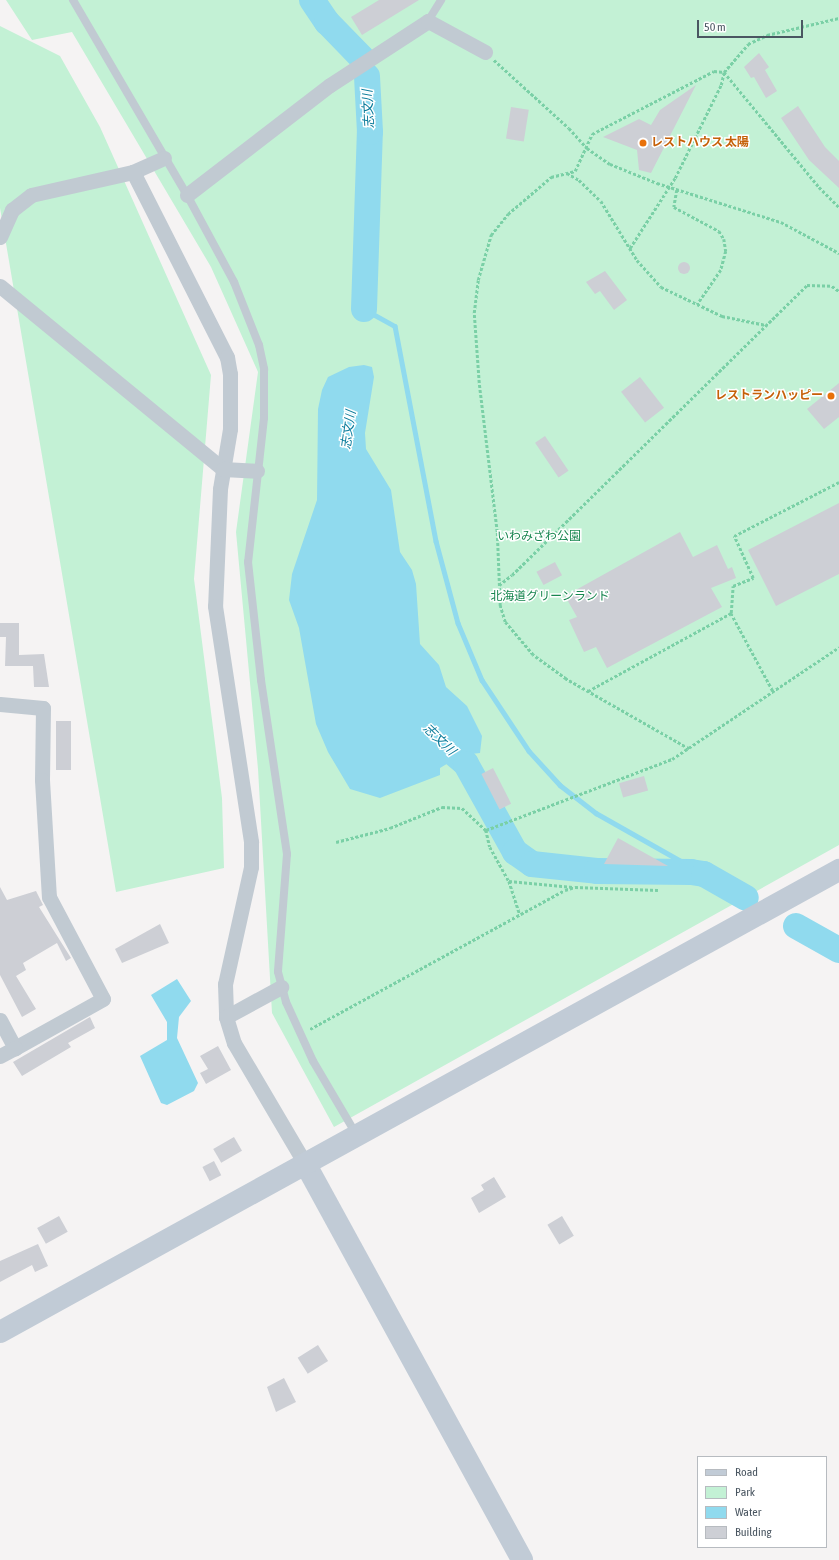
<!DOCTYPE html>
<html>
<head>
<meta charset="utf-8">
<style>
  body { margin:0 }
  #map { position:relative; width:839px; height:1560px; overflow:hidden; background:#f5f3f3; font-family:"Asap Condensed","Noto Sans JP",sans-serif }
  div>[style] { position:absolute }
  .green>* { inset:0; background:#c3f1d5 }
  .water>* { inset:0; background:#90daee }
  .stream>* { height:4.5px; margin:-2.25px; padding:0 2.25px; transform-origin:2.25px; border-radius:2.25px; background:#90daee }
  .river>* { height:26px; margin:-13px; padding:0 13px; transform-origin:13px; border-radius:13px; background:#90daee }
  .building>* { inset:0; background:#cdcfd5; transform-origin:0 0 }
  .round { border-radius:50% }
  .path>* { height:2.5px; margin-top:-1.25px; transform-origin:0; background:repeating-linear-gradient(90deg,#7ad0a6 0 3px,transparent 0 5px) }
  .lane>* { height:8px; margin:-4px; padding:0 4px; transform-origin:4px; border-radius:4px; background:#c1cad2 }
  .street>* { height:15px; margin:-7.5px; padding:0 7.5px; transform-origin:7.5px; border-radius:7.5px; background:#c1cad2 }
  .secondary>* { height:22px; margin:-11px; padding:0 11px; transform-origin:11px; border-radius:11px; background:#c1cbd6 }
  .dots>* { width:11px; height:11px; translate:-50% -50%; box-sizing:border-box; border:2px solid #fff; border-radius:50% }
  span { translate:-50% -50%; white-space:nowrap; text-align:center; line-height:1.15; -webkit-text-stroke:3px #fff; paint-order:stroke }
  .food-label { font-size:12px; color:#c56008; font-weight:700 }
  .left { translate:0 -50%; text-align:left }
  .right { translate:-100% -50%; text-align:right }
  .park-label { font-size:12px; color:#17864f }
  .water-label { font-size:13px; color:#0c7c9b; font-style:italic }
  .legend { position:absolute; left:697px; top:1456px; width:130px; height:92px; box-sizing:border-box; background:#fff; border:1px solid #b7bbc0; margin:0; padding:5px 7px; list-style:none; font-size:12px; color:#4a5661 }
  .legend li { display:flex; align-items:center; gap:8px; height:20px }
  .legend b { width:20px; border:1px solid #b7bbc0 }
  .scale { position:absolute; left:697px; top:20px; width:106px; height:18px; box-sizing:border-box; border:2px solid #4a5661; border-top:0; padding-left:5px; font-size:12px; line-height:14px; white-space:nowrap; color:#4a5661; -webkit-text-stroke:3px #fff; paint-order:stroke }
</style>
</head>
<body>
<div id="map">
  <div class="green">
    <div style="clip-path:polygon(6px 0,839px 0,839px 845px,334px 1127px,272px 1013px,258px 769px,236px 532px,258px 372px,211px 267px,72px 32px,32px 40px)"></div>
    <div style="clip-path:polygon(0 26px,60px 56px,100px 127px,211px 375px,194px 579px,222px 798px,224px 868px,116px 892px,0 208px)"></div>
  </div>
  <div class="water">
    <div style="clip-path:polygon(364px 365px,372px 367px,374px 377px,365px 433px,366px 449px,391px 490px,400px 552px,412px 570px,416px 584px,420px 644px,439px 665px,446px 687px,467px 706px,482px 736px,480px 753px,471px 754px,473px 762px,455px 766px,450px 762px,440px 768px,440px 775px,380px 798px,350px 789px,328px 752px,316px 724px,299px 628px,289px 600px,292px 574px,317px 500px,318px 409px,322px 390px,328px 377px,349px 367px)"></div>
    <div style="clip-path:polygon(177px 979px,191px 1001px,179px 1017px,177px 1038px,198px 1083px,194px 1091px,167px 1105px,161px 1103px,140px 1056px,167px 1040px,167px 1022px,151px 995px)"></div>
  </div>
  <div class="stream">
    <div style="left:364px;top:309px;width:35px;rotate:29deg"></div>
    <div style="left:395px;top:326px;width:219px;rotate:79.2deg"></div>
    <div style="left:436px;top:541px;width:85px;rotate:75deg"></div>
    <div style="left:458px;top:623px;width:62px;rotate:67.2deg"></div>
    <div style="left:482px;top:680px;width:85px;rotate:56.5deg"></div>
    <div style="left:529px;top:751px;width:46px;rotate:47.6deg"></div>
    <div style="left:560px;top:785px;width:46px;rotate:37.9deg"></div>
    <div style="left:596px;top:813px;width:124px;rotate:29.5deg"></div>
  </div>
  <div class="river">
    <div style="left:312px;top:0;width:27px;rotate:56deg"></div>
    <div style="left:327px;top:22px;width:50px;rotate:45.8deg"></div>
    <div style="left:364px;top:309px;width:177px;rotate:-88.1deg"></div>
    <div style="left:370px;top:132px;width:56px;rotate:-93.1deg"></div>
    <div style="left:439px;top:741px;width:35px;rotate:40deg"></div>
    <div style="left:466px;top:764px;width:101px;rotate:60.9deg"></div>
    <div style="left:515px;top:852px;width:21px;rotate:35deg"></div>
    <div style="left:532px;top:864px;width:65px;rotate:6.1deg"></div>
    <div style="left:597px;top:871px;width:94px;rotate:0.6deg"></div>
    <div style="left:691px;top:872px;width:13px;rotate:9deg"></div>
    <div style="left:704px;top:874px;width:48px;rotate:29.7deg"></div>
    <div style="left:796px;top:926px;width:49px;rotate:29.2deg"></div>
  </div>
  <div class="building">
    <div style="clip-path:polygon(379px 0,419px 0,362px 35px,351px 17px)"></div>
    <div style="clip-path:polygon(759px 53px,769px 67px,765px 70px,777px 91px,766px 98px,754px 77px,751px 78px,744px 67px)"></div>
    <div style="clip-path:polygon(696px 85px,651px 173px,639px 170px,637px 150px,603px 137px,639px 119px,651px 125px,660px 110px)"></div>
    <div style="clip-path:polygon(798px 106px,825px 147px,839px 161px,839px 188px,809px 160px,781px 118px)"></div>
    <div style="left:511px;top:107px;width:18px;height:32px;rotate:9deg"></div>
    <div class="round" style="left:678px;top:262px;width:12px;height:12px"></div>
    <div style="clip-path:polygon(605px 271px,627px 300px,614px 310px,600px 291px,595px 294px,586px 282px)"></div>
    <div style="left:640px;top:377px;width:39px;height:24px;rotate:52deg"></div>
    <div style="clip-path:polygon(839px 383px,839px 417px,824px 429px,807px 409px)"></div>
    <div style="left:545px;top:436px;width:42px;height:12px;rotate:56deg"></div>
    <div style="clip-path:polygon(839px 503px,839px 574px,776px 606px,748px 550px)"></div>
    <div style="clip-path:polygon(680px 532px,693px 557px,717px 545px,728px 569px,732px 567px,736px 578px,711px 588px,722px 607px,607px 668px,596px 647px,584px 652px,569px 620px,577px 617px,565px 596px)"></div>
    <div style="left:555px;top:562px;width:15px;height:21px;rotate:62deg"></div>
    <div style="clip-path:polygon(0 623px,19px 623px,19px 655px,44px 654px,49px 687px,34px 687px,33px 666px,5px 666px,6px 637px,0 637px)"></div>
    <div style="left:56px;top:721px;width:15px;height:49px"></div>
    <div style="left:493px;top:768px;width:40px;height:13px;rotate:63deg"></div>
    <div style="left:644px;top:776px;width:15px;height:26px;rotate:74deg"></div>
    <div style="clip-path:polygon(618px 838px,668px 866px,604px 864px)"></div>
    <div style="clip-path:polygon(0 887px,7px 900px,36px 891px,43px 905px,39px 907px,71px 958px,66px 961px,57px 943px,23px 963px,26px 970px,16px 976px,36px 1009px,22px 1017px,0 975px)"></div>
    <div style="clip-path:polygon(160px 924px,169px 943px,122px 963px,115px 949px)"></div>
    <div style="clip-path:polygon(90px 1017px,95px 1028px,68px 1043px,71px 1047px,22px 1076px,13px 1062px)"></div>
    <div style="clip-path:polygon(218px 1046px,231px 1070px,206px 1084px,200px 1073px,208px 1069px,200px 1056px)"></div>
    <div style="left:234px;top:1137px;width:16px;height:24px;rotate:60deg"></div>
    <div style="left:214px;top:1161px;width:16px;height:13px;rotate:63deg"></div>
    <div style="clip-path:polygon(494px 1177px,506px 1197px,479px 1213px,471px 1198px,484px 1190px,481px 1185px)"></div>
    <div style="left:59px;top:1216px;width:18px;height:25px;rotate:61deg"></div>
    <div style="left:562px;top:1216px;width:23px;height:17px;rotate:59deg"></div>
    <div style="clip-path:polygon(38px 1244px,48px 1266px,35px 1272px,32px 1265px,0 1282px,0 1261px)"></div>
    <div style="left:318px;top:1345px;width:19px;height:24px;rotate:58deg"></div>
    <div style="clip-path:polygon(284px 1378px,296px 1402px,276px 1412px,267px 1387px)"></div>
  </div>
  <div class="path">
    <div style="left:494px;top:60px;width:101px;rotate:42.2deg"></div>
    <div style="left:569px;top:128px;width:27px;rotate:48deg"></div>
    <div style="left:587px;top:148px;width:28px;rotate:35deg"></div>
    <div style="left:610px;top:164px;width:51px;rotate:22deg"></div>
    <div style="left:657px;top:183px;width:130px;rotate:17.5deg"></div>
    <div style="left:781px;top:222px;width:66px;rotate:28.1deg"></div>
    <div style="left:724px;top:72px;width:149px;rotate:50.4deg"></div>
    <div style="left:819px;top:187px;width:28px;rotate:45deg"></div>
    <div style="left:567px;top:173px;width:14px;rotate:30deg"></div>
    <div style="left:579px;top:180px;width:30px;rotate:44deg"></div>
    <div style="left:601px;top:201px;width:69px;rotate:58.6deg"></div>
    <div style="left:637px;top:260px;width:36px;rotate:48deg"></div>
    <div style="left:661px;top:287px;width:68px;rotate:25.4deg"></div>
    <div style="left:722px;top:316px;width:45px;rotate:11.6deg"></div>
    <div style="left:677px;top:190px;width:17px;rotate:100deg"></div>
    <div style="left:674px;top:207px;width:51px;rotate:28.1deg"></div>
    <div style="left:719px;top:231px;width:9px;rotate:58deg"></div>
    <div style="left:724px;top:239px;width:12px;rotate:81deg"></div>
    <div style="left:726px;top:251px;width:20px;rotate:105deg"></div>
    <div style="left:721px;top:270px;width:42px;rotate:124.4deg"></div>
    <div style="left:630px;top:248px;width:83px;rotate:-57.3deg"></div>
    <div style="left:675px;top:178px;width:104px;rotate:-63.7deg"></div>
    <div style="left:721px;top:85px;width:13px;rotate:-77deg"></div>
    <div style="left:499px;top:585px;width:16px;rotate:-38deg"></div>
    <div style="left:512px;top:575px;width:414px;rotate:-44.5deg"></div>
    <div style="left:807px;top:285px;width:25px;rotate:2deg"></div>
    <div style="left:832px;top:286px;width:9px;rotate:36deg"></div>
    <div style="left:731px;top:613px;width:27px;rotate:-86deg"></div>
    <div style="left:733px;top:586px;width:22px;rotate:-22deg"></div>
    <div style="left:753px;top:578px;width:46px;rotate:-114.3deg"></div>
    <div style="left:734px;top:536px;width:118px;rotate:-27.2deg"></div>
    <div style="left:588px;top:691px;width:163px;rotate:-28.6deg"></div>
    <div style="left:731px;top:613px;width:89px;rotate:61.7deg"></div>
    <div style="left:689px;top:749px;width:142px;rotate:-150.4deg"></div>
    <div style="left:566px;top:679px;width:41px;rotate:-144deg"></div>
    <div style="left:533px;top:655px;width:43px;rotate:-130.3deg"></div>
    <div style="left:505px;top:622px;width:17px;rotate:-107deg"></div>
    <div style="left:500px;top:606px;width:74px;rotate:-92.3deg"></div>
    <div style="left:497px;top:532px;width:150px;rotate:-96.9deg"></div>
    <div style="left:479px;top:383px;width:70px;rotate:-94.1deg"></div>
    <div style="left:474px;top:313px;width:33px;rotate:-83deg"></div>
    <div style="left:478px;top:280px;width:47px;rotate:-73.9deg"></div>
    <div style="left:491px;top:235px;width:27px;rotate:-51deg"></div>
    <div style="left:508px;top:214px;width:57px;rotate:-40.7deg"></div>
    <div style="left:551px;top:177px;width:25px;rotate:-14deg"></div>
    <div style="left:575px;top:171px;width:41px;rotate:-65.3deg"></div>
    <div style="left:592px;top:134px;width:137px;rotate:-27.3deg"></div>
    <div style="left:714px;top:71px;width:10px;rotate:6deg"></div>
    <div style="left:724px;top:72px;width:37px;rotate:-49deg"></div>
    <div style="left:748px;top:44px;width:21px;rotate:-25deg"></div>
    <div style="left:767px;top:35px;width:74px;rotate:-13.3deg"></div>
    <div style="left:486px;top:830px;width:199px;rotate:-20.9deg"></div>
    <div style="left:672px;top:759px;width:201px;rotate:-33.8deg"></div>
    <div style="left:336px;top:842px;width:56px;rotate:-14.5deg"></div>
    <div style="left:390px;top:828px;width:56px;rotate:-22deg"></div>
    <div style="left:442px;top:807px;width:20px;rotate:3deg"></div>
    <div style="left:462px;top:808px;width:33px;rotate:43deg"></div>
    <div style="left:486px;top:830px;width:17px;rotate:77deg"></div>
    <div style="left:490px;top:847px;width:39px;rotate:61deg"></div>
    <div style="left:509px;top:881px;width:64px;rotate:5.4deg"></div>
    <div style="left:509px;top:881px;width:35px;rotate:72deg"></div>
    <div style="left:310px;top:1029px;width:290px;rotate:-28.6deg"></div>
    <div style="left:565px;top:890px;width:10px;rotate:-17deg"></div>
    <div style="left:575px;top:887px;width:83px;rotate:2.1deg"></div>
  </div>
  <div class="lane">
    <div style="left:73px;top:0;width:226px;rotate:59.7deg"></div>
    <div style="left:187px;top:195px;width:99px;rotate:61.6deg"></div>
    <div style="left:234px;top:282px;width:68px;rotate:68.4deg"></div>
    <div style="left:259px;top:345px;width:25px;rotate:78deg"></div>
    <div style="left:264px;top:369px;width:49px;rotate:90deg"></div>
    <div style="left:264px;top:418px;width:145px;rotate:96.3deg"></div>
    <div style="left:248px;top:562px;width:119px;rotate:83.7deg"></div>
    <div style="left:261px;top:680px;width:176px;rotate:81.5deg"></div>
    <div style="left:287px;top:854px;width:118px;rotate:94.4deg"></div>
    <div style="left:278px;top:972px;width:31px;rotate:75deg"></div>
    <div style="left:286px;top:1002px;width:65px;rotate:65.4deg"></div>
    <div style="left:313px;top:1061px;width:85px;rotate:59.5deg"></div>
    <div style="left:428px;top:21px;width:25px;rotate:-58deg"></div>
  </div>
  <div class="street">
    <div style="left:164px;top:158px;width:34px;rotate:156deg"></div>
    <div style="left:133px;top:172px;width:208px;rotate:63.1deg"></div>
    <div style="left:227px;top:357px;width:17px;rotate:80deg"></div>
    <div style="left:230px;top:374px;width:55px;rotate:90deg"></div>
    <div style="left:230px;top:429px;width:61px;rotate:99.5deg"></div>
    <div style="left:220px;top:489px;width:117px;rotate:92.4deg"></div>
    <div style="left:215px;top:606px;width:239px;rotate:81.3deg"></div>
    <div style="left:251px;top:842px;width:25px;rotate:90deg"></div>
    <div style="left:251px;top:867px;width:120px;rotate:102.5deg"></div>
    <div style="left:225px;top:984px;width:33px;rotate:88deg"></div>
    <div style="left:226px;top:1017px;width:27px;rotate:73deg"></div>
    <div style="left:234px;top:1043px;width:142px;rotate:59.5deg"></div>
    <div style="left:187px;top:195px;width:180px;rotate:-37.6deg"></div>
    <div style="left:330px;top:85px;width:117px;rotate:-33.1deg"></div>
    <div style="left:428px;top:21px;width:65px;rotate:28.5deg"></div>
    <div style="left:0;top:237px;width:30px;rotate:-66deg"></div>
    <div style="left:12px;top:210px;width:24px;rotate:-38deg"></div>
    <div style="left:31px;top:195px;width:105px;rotate:-12.7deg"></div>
    <div style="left:0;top:286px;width:288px;rotate:39.4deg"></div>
    <div style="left:223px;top:469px;width:34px;rotate:3deg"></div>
    <div style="left:0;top:704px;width:43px;rotate:5.3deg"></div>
    <div style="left:43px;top:708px;width:72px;rotate:90.8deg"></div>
    <div style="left:42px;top:780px;width:117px;rotate:86.6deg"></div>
    <div style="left:49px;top:897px;width:115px;rotate:62.1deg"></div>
    <div style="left:103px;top:999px;width:101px;rotate:150.9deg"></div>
    <div style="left:226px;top:1017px;width:63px;rotate:-28.6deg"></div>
    <div style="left:0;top:1020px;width:32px;rotate:62deg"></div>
    <div style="left:15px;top:1048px;width:17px;rotate:152deg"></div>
  </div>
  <div class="secondary">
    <div style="left:306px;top:1165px;width:450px;rotate:61.3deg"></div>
    <div style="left:0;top:1332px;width:958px;rotate:-28.84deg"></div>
  </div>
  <div class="dots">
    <div style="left:643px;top:143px;background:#e8710a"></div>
    <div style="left:831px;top:396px;background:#e8710a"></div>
  </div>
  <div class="food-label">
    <span class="left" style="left:651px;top:143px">レストハウス 太陽</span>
    <span class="right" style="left:823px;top:396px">レストランハッピー</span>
  </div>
  <div class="park-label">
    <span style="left:539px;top:537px">いわみざわ公園</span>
    <span style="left:550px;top:597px">北海道グリーンランド</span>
  </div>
  <div class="water-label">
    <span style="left:369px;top:109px;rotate:-93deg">志文川</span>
    <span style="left:349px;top:430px;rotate:-82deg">志文川</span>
    <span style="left:439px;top:740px;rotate:44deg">志文川</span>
  </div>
  <ul class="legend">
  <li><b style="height:5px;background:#c1cbd6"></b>Road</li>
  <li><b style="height:11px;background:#c3f1d5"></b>Park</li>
  <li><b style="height:11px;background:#90daee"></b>Water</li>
  <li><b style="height:11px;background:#cdcfd5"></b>Building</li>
  </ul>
  <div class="scale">50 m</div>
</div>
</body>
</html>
